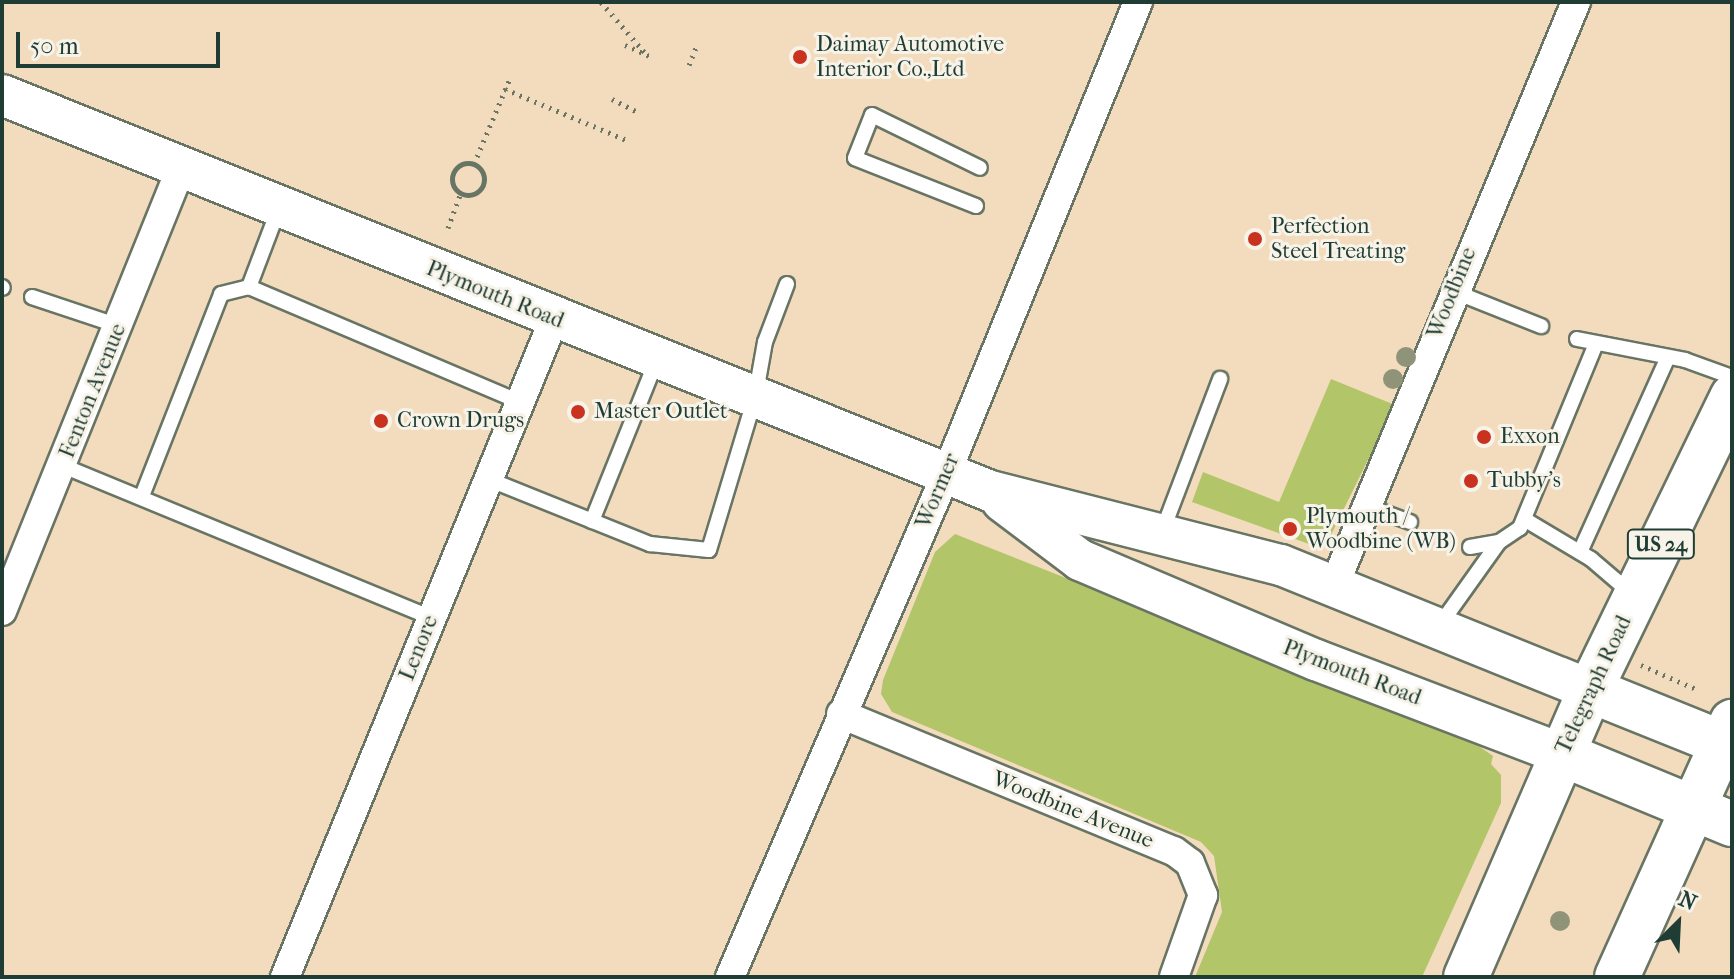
<!DOCTYPE html>
<html>
<head>
<meta charset="utf-8">
<style>
  body { margin:0 }
  #map { position:relative; width:1734px; height:979px; overflow:hidden; background:#f3dcbe; font-family:"IM FELL French Canon",serif }
  div>[style] { position:absolute }
  .green>* { inset:0; background:#b3c569 }
  .path>* { height:5px; margin-top:-2.5px; transform-origin:0; background:repeating-linear-gradient(90deg,#697564 0 2px,transparent 0 8px) }
  .path>.ring { margin:-2.5px; padding:0; box-sizing:content-box; background:none; border:5px solid #697564; border-radius:50% }
  .roads { filter:drop-shadow(2px 0 #697564) drop-shadow(-2px 0 #697564) drop-shadow(0 2px #697564) drop-shadow(0 -2px #697564) }
  .lane>* { height:14px; margin:-7px; padding:0 7px; transform-origin:7px; border-radius:7px; background:#fff }
  .street>* { height:28px; margin:-14px; padding:0 14px; transform-origin:14px; border-radius:14px; background:#fff }
  .secondary>* { height:40px; margin:-20px; padding:0 20px; transform-origin:20px; border-radius:20px; background:#fff }
  .primary>* { height:44px; margin:-22px; padding:0 22px; transform-origin:22px; border-radius:22px; background:#fff }
  .trees>* { width:20px; height:20px; margin:-10px; border-radius:50%; background:#8f9378 }
  .dots>* { width:22px; height:22px; translate:-50% -50%; box-sizing:border-box; border:4px solid #f7f3e8; border-radius:50% }
  span { translate:-50% -50%; white-space:nowrap; text-align:center; line-height:1.15; -webkit-text-stroke:6px #f7f3e8; paint-order:stroke }
  .shield-label span { padding:2px 6px; background:#f7f3e8; border:2px solid; border-radius:6px; -webkit-text-stroke-width:0 }
  .shield-label { font-size:20px; color:#1f3d34; font-weight:700 }
  .poi-label { font-size:22px; color:#1f3d34 }
  .left { translate:0 -50%; text-align:left }
  .street-label { font-size:22px; color:#1f3d34 }
  .frame { position:absolute; inset:0; border:4px solid #1f3d34; pointer-events:none }
  .north { position:absolute; left:1638px; top:883px; width:80px; height:80px; -webkit-text-stroke:6px #f7f3e8; paint-order:stroke; rotate:24deg; font-size:22px; font-weight:700; line-height:32px; text-align:center; color:#1f3d34 }
  .north::after { content:''; display:block; margin:auto; width:28px; height:36px; background:#1f3d34; clip-path:polygon(50% 0,100% 100%,50% 72%,0 100%) }
  .scale { position:absolute; left:16px; top:32px; width:204px; height:36px; box-sizing:border-box; border:4px solid #1f3d34; border-top:0; padding-left:10px; font-size:24px; line-height:28px; white-space:nowrap; color:#1f3d34; -webkit-text-stroke:6px #f7f3e8; paint-order:stroke }
</style>
</head>
<body>
<div id="map">
  <div class="green">
    <div style="clip-path:polygon(1331px 379px,1395px 405px,1330px 537px,1309px 544px,1192px 502px,1203px 472px,1279px 502px)"></div>
    <div style="clip-path:polygon(955px 534px,1463px 735px,1493px 756px,1491px 764px,1501px 775px,1501px 803px,1422px 977px,1195px 977px,1222px 912px,1214px 856px,1201px 842px,892px 712px,881px 694px,883px 680px,935px 552px)"></div>
  </div>
  <div class="path">
    <div style="left:601px;top:2px;width:69px;rotate:49.1deg"></div>
    <div style="left:625px;top:45px;width:30px;rotate:24deg"></div>
    <div style="left:689px;top:65px;width:22px;rotate:-68deg"></div>
    <div style="left:505px;top:89px;width:134px;rotate:22.8deg"></div>
    <div style="left:612px;top:99px;width:31px;rotate:27deg"></div>
    <div class="ring" style="left:452px;top:163px;width:27px;height:27px"></div>
    <div style="left:474px;top:164px;width:95px;rotate:-67.2deg"></div>
    <div style="left:448px;top:228px;width:37px;rotate:-70deg"></div>
    <div style="left:1641px;top:665px;width:60px;rotate:23.6deg"></div>
  </div>
  <div class="roads">
    <div class="lane">
      <div style="left:976px;top:206px;width:130px;rotate:-158.4deg"></div>
      <div style="left:855px;top:158px;width:46px;rotate:-68.4deg"></div>
      <div style="left:872px;top:115px;width:120px;rotate:26.1deg"></div>
      <div style="left:279px;top:208px;width:85px;rotate:110.8deg"></div>
      <div style="left:249px;top:287px;width:294px;rotate:23deg"></div>
      <div style="left:2px;top:287px;width:1px;rotate:45deg"></div>
      <div style="left:1453px;top:291px;width:95px;rotate:21.7deg"></div>
      <div style="left:32px;top:297px;width:92px;rotate:18.4deg"></div>
      <div style="left:1577px;top:339px;width:110px;rotate:11deg"></div>
      <div style="left:1685px;top:360px;width:50px;rotate:19.9deg"></div>
      <div style="left:63px;top:466px;width:398px;rotate:22.4deg"></div>
      <div style="left:488px;top:479px;width:175px;rotate:21.9deg"></div>
      <div style="left:650px;top:544px;width:59px;rotate:5.8deg"></div>
      <div style="left:709px;top:550px;width:159px;rotate:-73.2deg"></div>
      <div style="left:755px;top:398px;width:57px;rotate:-79.9deg"></div>
      <div style="left:765px;top:342px;width:62px;rotate:-69.2deg"></div>
      <div style="left:142px;top:496px;width:217px;rotate:-68.6deg"></div>
      <div style="left:221px;top:294px;width:29px;rotate:-14deg"></div>
      <div style="left:1367px;top:506px;width:46px;rotate:20.4deg"></div>
      <div style="left:1524px;top:519px;width:78px;rotate:30.8deg"></div>
      <div style="left:1591px;top:559px;width:54px;rotate:40.5deg"></div>
      <div style="left:592px;top:521px;width:175px;rotate:-68.1deg"></div>
      <div style="left:1162px;top:532px;width:164px;rotate:-69.2deg"></div>
      <div style="left:1470px;top:547px;width:29px;rotate:-10deg"></div>
      <div style="left:1499px;top:542px;width:25px;rotate:-34deg"></div>
      <div style="left:1520px;top:528px;width:197px;rotate:-67.6deg"></div>
      <div style="left:1580px;top:552px;width:214px;rotate:-65.7deg"></div>
      <div style="left:1439px;top:626px;width:103px;rotate:-54.5deg"></div>
    </div>
    <div class="street">
      <div style="left:1334px;top:586px;width:632px;rotate:-67.49deg"></div>
      <div style="left:2px;top:611px;width:477px;rotate:-68deg"></div>
      <div style="left:841px;top:714px;width:360px;rotate:22.4deg"></div>
      <div style="left:1174px;top:851px;width:20px;rotate:37deg"></div>
      <div style="left:1190px;top:863px;width:35px;rotate:68deg"></div>
      <div style="left:1203px;top:895px;width:87px;rotate:109.5deg"></div>
      <div style="left:285px;top:977px;width:711px;rotate:-67.76deg"></div>
      <div style="left:730px;top:977px;width:550px;rotate:-66.75deg"></div>
      <div style="left:947px;top:472px;width:507px;rotate:-67.88deg"></div>
    </div>
    <div class="secondary">
      <div style="left:2px;top:95px;width:1064px;rotate:21.84deg"></div>
      <div style="left:990px;top:491px;width:300px;rotate:14.3deg"></div>
      <div style="left:1281px;top:565px;width:333px;rotate:22deg"></div>
      <div style="left:1002px;top:501px;width:98px;rotate:37.1deg"></div>
      <div style="left:1080px;top:560px;width:256px;rotate:23deg"></div>
      <div style="left:1316px;top:660px;width:263px;rotate:20.9deg"></div>
    </div>
    <div class="primary">
      <div style="left:1590px;top:690px;width:153px;rotate:21.9deg"></div>
      <div style="left:1562px;top:754px;width:184px;rotate:22.4deg"></div>
      <div style="left:1466px;top:977px;width:313px;rotate:-66.6deg"></div>
      <div style="left:1590px;top:690px;width:326px;rotate:-64.1deg"></div>
      <div style="left:1617px;top:977px;width:280px;rotate:-65.7deg"></div>
    </div>
  </div>
  <div class="trees">
    <div style="left:1406px;top:357px"></div>
    <div style="left:1393px;top:379px"></div>
    <div style="left:1560px;top:921px"></div>
  </div>
  <div class="dots">
    <div style="left:800px;top:57px;background:#c8321e"></div>
    <div style="left:1255px;top:239px;background:#c8321e"></div>
    <div style="left:578px;top:412px;background:#c8321e"></div>
    <div style="left:381px;top:421px;background:#c8321e"></div>
    <div style="left:1484px;top:437px;background:#c8321e"></div>
    <div style="left:1471px;top:481px;background:#c8321e"></div>
    <div style="left:1290px;top:529px;background:#c8321e"></div>
  </div>
  <div class="shield-label">
    <span style="left:1661px;top:544px">US 24</span>
  </div>
  <div class="poi-label">
    <span class="left" style="left:816px;top:57px">Daimay Automotive<br>Interior Co.,Ltd</span>
    <span class="left" style="left:1271px;top:239px">Perfection<br>Steel Treating</span>
    <span class="left" style="left:594px;top:412px">Master Outlet</span>
    <span class="left" style="left:397px;top:421px">Crown Drugs</span>
    <span class="left" style="left:1500px;top:437px">Exxon</span>
    <span class="left" style="left:1487px;top:481px">Tubby's</span>
    <span class="left" style="left:1306px;top:529px">Plymouth /<br>Woodbine (WB)</span>
  </div>
  <div class="street-label">
    <span style="left:1452px;top:293px;rotate:-68deg">Woodbine</span>
    <span style="left:495px;top:295px;rotate:22deg">Plymouth Road</span>
    <span style="left:93px;top:391px;rotate:-68deg">Fenton Avenue</span>
    <span style="left:938px;top:491px;rotate:-67deg">Wormer</span>
    <span style="left:419px;top:648px;rotate:-68deg">Lenore</span>
    <span style="left:1352px;top:673px;rotate:21deg">Plymouth Road</span>
    <span style="left:1594px;top:685px;rotate:-65deg">Telegraph Road</span>
    <span style="left:1073px;top:810px;rotate:22deg">Woodbine Avenue</span>
  </div>
  <div class="frame"></div>
  <div class="north">N</div>
  <div class="scale">50 m</div>
</div>
</body>
</html>
